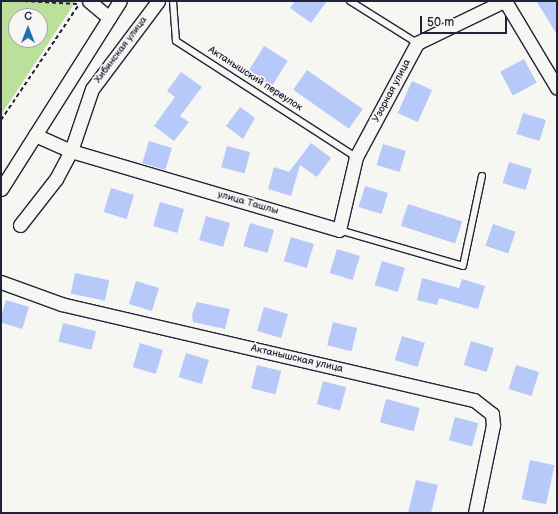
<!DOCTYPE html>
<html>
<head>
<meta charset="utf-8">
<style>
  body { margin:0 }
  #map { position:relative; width:558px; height:514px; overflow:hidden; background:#f6f6f2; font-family:"Balsamiq Sans",sans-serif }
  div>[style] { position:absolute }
  .green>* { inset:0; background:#bae09b }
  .building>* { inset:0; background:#b6c9f9; transform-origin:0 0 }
  .path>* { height:2px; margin-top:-1px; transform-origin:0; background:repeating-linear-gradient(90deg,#22223b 0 4px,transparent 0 7px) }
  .roads { filter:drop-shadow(1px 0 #22223b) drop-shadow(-1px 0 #22223b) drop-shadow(0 1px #22223b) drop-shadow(0 -1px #22223b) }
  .service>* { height:6px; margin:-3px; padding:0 3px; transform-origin:3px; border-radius:3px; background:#f6f6f2 }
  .minor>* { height:13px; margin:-6.5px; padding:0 6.5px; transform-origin:6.5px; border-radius:6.5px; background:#f6f6f2 }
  span { translate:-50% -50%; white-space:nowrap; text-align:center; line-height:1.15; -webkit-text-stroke:3.5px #f6f6f2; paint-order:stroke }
  .street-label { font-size:10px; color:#22223b }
  .frame { position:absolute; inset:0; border:2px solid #22223b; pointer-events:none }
  .north { position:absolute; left:8px; top:8px; width:40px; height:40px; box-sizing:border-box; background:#f6f6f2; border:1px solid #a1a1a9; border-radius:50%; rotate:0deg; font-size:11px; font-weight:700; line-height:16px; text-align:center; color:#22223b }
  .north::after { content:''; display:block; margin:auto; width:14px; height:18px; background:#1f6fb2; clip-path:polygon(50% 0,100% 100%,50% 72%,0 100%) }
  .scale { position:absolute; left:420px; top:16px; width:87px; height:18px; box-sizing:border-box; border:2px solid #22223b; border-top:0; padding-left:5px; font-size:12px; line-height:14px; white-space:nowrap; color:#22223b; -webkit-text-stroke:3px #f6f6f2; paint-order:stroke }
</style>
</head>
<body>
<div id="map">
  <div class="green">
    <div style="clip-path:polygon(evenodd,1px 1px,76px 1px,1px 115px,1px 1px,16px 16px,40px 16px,40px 40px,16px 40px,16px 16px)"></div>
  </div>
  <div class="building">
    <div style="clip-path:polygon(295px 1px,327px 1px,311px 23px,290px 8px)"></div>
    <div style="clip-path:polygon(536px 1px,557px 1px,557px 35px,547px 18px)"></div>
    <div style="left:264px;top:46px;width:28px;height:30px;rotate:32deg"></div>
    <div style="left:524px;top:59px;width:27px;height:27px;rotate:62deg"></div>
    <div style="left:307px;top:70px;width:68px;height:24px;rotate:35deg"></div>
    <div style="clip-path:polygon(181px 72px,202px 87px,180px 116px,189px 122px,174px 141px,154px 126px,175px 97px,167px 91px)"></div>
    <div style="left:412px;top:81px;width:22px;height:35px;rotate:24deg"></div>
    <div style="clip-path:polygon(240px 107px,255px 118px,243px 139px,226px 126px)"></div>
    <div style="left:523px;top:113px;width:24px;height:22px;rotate:17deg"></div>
    <div style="left:149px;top:141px;width:24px;height:23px;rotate:17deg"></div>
    <div style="clip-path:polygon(311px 143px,331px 158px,317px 177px,300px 165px,291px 196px,268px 189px,274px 167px,289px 172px)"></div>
    <div style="left:383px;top:144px;width:24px;height:22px;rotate:17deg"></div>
    <div style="left:227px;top:146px;width:24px;height:22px;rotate:15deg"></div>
    <div style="left:509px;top:162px;width:24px;height:22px;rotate:17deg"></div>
    <div style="left:365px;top:186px;width:24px;height:22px;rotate:17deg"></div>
    <div style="left:111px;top:188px;width:24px;height:25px;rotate:17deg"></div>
    <div style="left:160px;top:202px;width:25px;height:25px;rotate:16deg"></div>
    <div style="left:408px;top:204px;width:57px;height:23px;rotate:18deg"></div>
    <div style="left:206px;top:216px;width:25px;height:25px;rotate:16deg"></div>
    <div style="left:250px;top:223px;width:25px;height:24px;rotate:16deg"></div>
    <div style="left:493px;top:224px;width:24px;height:23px;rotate:19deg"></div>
    <div style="left:291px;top:237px;width:24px;height:25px;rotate:17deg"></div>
    <div style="left:337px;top:249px;width:24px;height:25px;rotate:17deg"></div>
    <div style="left:382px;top:261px;width:24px;height:25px;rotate:17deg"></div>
    <div style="left:75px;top:273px;width:35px;height:21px;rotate:12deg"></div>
    <div style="clip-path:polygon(422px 278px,459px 288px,462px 279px,485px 286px,478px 309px,439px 298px,437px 305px,417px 300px)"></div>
    <div style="left:136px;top:281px;width:24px;height:24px;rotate:17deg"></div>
    <div style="left:6px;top:300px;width:24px;height:23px;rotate:17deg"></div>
    <div style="clip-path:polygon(197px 302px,230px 309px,225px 329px,193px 322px,192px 314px)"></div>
    <div style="left:264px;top:307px;width:25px;height:25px;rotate:16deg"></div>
    <div style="left:333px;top:322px;width:25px;height:24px;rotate:14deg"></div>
    <div style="left:63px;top:323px;width:34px;height:19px;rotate:14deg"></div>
    <div style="left:402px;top:336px;width:24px;height:25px;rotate:17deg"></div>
    <div style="left:471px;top:341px;width:24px;height:25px;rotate:17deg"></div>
    <div style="left:140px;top:343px;width:24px;height:25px;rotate:17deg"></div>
    <div style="left:186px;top:353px;width:24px;height:25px;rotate:17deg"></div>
    <div style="left:257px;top:365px;width:25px;height:24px;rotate:14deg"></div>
    <div style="left:516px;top:365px;width:24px;height:25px;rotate:17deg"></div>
    <div style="left:323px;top:381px;width:24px;height:24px;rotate:15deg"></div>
    <div style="left:386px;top:399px;width:35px;height:24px;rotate:15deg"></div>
    <div style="left:455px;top:417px;width:24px;height:24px;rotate:15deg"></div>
    <div style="left:530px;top:460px;width:25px;height:40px;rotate:12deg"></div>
    <div style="clip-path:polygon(416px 480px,438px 485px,431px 513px,408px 513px)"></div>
  </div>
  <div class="path">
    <div style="left:24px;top:1px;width:53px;rotate:3.2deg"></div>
    <div style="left:1px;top:120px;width:138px;rotate:-56deg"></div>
  </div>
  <div class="roads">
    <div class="service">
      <div style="left:173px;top:1px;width:40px;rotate:85.7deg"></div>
      <div style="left:176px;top:41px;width:214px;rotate:32.8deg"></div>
      <div style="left:350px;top:1px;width:79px;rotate:32.1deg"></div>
      <div style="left:339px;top:230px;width:129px;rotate:16.2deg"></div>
      <div style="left:463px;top:266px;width:92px;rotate:-78.1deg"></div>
    </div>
    <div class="minor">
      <div style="left:89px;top:1px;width:26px;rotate:40deg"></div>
      <div style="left:505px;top:1px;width:101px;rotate:59.1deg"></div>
      <div style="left:35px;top:135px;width:39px;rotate:24deg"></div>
      <div style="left:71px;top:151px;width:279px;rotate:16.4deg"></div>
      <div style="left:339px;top:230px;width:75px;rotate:-76.9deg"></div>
      <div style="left:356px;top:157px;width:129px;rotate:-61.8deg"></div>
      <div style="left:417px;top:43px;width:97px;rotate:-25.8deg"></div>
      <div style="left:1px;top:189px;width:222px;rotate:-57.7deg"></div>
      <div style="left:20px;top:225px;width:58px;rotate:-52deg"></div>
      <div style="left:56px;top:179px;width:32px;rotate:-62deg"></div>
      <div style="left:71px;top:151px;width:65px;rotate:-71.3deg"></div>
      <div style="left:92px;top:89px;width:110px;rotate:-53.1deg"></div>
      <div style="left:1px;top:282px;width:64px;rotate:20.1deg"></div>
      <div style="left:61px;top:304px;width:424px;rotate:13.1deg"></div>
      <div style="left:474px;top:400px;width:23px;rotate:38deg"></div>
      <div style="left:492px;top:414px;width:11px;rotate:85deg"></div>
      <div style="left:493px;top:425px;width:90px;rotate:101.6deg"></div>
    </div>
  </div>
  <div class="street-label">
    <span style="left:121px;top:50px;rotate:-53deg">Хибинская улица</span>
    <span style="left:255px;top:79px;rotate:33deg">Актанышский переулок</span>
    <span style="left:392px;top:91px;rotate:-62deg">Узорная улица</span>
    <span style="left:248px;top:203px;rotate:16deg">улица Ташлы</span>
    <span style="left:297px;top:359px;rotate:13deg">Актанышская улица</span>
  </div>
  <div class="frame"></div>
  <div class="north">С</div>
  <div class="scale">50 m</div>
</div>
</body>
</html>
